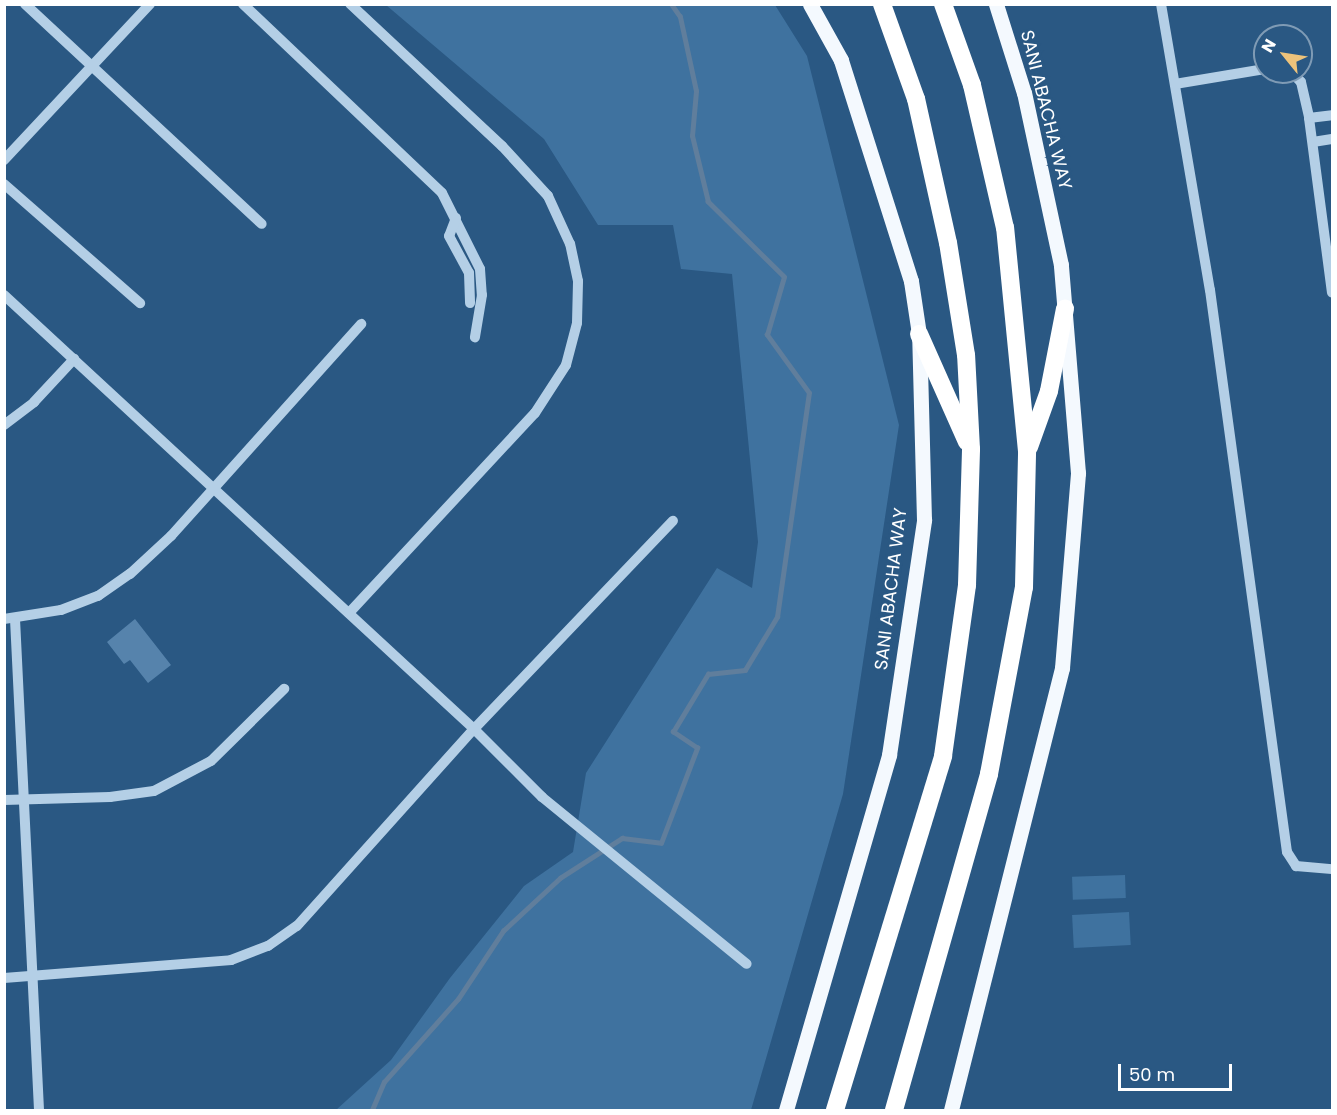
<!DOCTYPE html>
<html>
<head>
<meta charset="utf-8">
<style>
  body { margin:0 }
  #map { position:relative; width:1337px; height:1115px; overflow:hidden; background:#2a5883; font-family:Poppins,sans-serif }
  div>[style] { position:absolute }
  .green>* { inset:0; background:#3f729f; transform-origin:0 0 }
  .stream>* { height:4.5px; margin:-2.25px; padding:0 2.25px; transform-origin:2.25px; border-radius:2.25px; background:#607e9c }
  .building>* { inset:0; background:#5683ac }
  .minor>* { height:10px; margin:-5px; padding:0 5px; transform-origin:5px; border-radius:5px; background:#b4cfe6 }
  .major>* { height:15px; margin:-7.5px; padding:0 7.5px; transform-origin:7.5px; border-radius:7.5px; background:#f4f9fe }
  .highway>* { height:18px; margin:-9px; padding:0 9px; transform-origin:9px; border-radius:9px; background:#fff }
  span { translate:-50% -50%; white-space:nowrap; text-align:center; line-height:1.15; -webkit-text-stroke:5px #2a5883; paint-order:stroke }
  .street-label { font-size:18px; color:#fff }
  .frame { position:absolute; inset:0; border:6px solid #fff; pointer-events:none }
  .north { position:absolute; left:1253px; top:24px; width:60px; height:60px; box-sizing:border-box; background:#2a5883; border:2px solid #7f9bb5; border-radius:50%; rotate:300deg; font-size:16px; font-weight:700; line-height:24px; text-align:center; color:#fff }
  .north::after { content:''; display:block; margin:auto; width:21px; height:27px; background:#edc37b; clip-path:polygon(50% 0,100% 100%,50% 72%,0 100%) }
  .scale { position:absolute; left:1118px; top:1064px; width:114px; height:27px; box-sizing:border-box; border:3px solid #fff; border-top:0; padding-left:8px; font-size:18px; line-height:21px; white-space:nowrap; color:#fff; -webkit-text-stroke:4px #2a5883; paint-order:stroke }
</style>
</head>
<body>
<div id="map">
  <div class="green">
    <div style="clip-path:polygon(386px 5px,775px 5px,807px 56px,899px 425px,843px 794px,751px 1110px,336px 1110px,391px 1060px,450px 978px,524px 886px,573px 852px,586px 773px,717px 568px,752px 588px,758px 542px,732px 274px,681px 269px,673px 225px,598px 225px,544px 139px)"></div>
    <div style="left:1125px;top:875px;width:23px;height:53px;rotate:88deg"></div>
    <div style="left:1129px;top:912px;width:33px;height:57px;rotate:87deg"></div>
  </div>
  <div class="stream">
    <div style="left:372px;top:1110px;width:30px;rotate:-67deg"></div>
    <div style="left:384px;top:1082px;width:111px;rotate:-48.3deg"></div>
    <div style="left:458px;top:999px;width:82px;rotate:-56.5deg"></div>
    <div style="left:503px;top:931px;width:78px;rotate:-42.9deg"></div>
    <div style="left:560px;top:878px;width:74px;rotate:-32.8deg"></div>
    <div style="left:622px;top:838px;width:39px;rotate:7deg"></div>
    <div style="left:661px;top:843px;width:102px;rotate:-69.2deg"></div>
    <div style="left:697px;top:748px;width:29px;rotate:-146deg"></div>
    <div style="left:673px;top:732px;width:68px;rotate:-58.9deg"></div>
    <div style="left:708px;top:674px;width:37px;rotate:-6deg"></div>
    <div style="left:745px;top:670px;width:62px;rotate:-58.9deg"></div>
    <div style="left:777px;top:617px;width:226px;rotate:-81.9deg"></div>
    <div style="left:809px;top:393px;width:72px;rotate:-125.9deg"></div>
    <div style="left:767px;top:335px;width:60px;rotate:-73.7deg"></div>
    <div style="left:784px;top:277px;width:107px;rotate:-135.4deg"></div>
    <div style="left:708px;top:202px;width:68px;rotate:-103.6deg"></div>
    <div style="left:692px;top:136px;width:45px;rotate:-84.9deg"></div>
    <div style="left:696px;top:91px;width:76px;rotate:-102.2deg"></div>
    <div style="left:680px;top:17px;width:16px;rotate:-125deg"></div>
  </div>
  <div class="building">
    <div style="clip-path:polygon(135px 619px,171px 665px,148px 683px,130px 660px,124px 664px,107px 642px)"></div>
  </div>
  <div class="minor">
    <div style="left:25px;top:4px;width:323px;rotate:42.9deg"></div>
    <div style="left:243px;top:4px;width:274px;rotate:43.5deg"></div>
    <div style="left:442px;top:193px;width:85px;rotate:63.4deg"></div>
    <div style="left:480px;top:269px;width:26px;rotate:86deg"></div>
    <div style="left:482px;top:295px;width:43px;rotate:99.5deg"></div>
    <div style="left:1161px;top:4px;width:290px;rotate:80.3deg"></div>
    <div style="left:1210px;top:290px;width:567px;rotate:82.2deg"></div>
    <div style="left:1287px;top:852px;width:17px;rotate:57deg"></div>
    <div style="left:1296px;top:866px;width:36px;rotate:5deg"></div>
    <div style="left:1291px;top:72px;width:14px;rotate:45deg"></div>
    <div style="left:1301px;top:82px;width:37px;rotate:77deg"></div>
    <div style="left:1309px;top:118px;width:176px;rotate:82.5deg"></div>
    <div style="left:1175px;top:84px;width:91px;rotate:-9.5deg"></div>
    <div style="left:1309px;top:118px;width:23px;rotate:-7deg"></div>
    <div style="left:1313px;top:142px;width:19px;rotate:-9deg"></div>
    <div style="left:4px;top:160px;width:214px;rotate:-46.9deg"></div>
    <div style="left:4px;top:184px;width:181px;rotate:41.2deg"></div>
    <div style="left:456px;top:218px;width:19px;rotate:111deg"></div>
    <div style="left:449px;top:236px;width:42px;rotate:61.6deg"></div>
    <div style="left:469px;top:273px;width:30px;rotate:88deg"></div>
    <div style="left:4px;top:295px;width:640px;rotate:42.72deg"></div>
    <div style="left:474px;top:729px;width:96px;rotate:45deg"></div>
    <div style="left:542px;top:797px;width:264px;rotate:39.2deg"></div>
    <div style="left:4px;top:425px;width:38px;rotate:-37deg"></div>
    <div style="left:34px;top:402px;width:59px;rotate:-47.1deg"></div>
    <div style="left:349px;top:613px;width:273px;rotate:-47.1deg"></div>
    <div style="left:535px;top:413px;width:57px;rotate:-57.1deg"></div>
    <div style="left:566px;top:365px;width:43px;rotate:-75.3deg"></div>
    <div style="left:577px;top:323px;width:42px;rotate:-88.6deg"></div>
    <div style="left:578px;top:281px;width:38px;rotate:-102deg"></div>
    <div style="left:570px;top:244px;width:53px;rotate:-114.6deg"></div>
    <div style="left:548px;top:196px;width:68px;rotate:-132.6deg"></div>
    <div style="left:502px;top:146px;width:208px;rotate:-136.9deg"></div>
    <div style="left:4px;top:619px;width:58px;rotate:-9deg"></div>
    <div style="left:61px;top:610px;width:40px;rotate:-21deg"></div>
    <div style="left:98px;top:596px;width:39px;rotate:-35deg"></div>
    <div style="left:130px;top:574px;width:56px;rotate:-42.8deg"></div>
    <div style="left:171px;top:536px;width:285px;rotate:-48.1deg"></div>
    <div style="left:15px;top:619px;width:492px;rotate:87.2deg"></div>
    <div style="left:4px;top:800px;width:106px;rotate:-1.6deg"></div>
    <div style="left:110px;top:797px;width:44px;rotate:-7.8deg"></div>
    <div style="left:154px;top:791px;width:64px;rotate:-27.8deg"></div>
    <div style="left:211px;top:761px;width:103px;rotate:-44.6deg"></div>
    <div style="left:4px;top:978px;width:228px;rotate:-4.5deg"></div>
    <div style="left:231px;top:960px;width:40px;rotate:-21deg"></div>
    <div style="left:268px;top:946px;width:35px;rotate:-35deg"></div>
    <div style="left:297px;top:926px;width:265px;rotate:-48.1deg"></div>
    <div style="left:474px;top:729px;width:288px;rotate:-46.3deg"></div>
  </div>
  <div class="major">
    <div style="left:786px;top:1110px;width:370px;rotate:-73.8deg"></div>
    <div style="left:889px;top:755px;width:238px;rotate:-81.5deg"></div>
    <div style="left:924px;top:520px;width:186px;rotate:-91.5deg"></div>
    <div style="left:919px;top:334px;width:54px;rotate:-98.6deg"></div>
    <div style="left:911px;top:281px;width:232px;rotate:-107.6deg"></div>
    <div style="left:841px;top:60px;width:64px;rotate:-119deg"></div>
    <div style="left:951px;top:1110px;width:456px;rotate:-75.9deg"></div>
    <div style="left:1062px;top:668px;width:196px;rotate:-85.3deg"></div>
    <div style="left:1078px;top:473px;width:209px;rotate:-94.7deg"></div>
    <div style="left:1061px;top:265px;width:176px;rotate:-102.1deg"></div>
    <div style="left:1024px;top:93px;width:93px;rotate:-107.5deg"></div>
  </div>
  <div class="highway">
    <div style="left:919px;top:334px;width:118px;rotate:66deg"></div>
    <div style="left:1029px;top:447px;width:59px;rotate:-70.3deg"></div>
    <div style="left:1049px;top:391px;width:84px;rotate:-79deg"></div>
    <div style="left:835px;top:1110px;width:370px;rotate:-73deg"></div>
    <div style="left:943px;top:756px;width:173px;rotate:-82deg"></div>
    <div style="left:967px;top:585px;width:136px;rotate:-88.3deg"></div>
    <div style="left:971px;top:449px;width:94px;rotate:-93deg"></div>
    <div style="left:966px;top:355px;width:113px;rotate:-99.1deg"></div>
    <div style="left:948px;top:243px;width:148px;rotate:-102.5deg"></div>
    <div style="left:916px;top:99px;width:101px;rotate:-109.7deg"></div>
    <div style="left:894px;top:1110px;width:349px;rotate:-74.2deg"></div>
    <div style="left:989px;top:774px;width:190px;rotate:-79.4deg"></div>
    <div style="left:1024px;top:587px;width:136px;rotate:-88.7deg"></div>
    <div style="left:1027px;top:451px;width:224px;rotate:-95.6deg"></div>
    <div style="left:1005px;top:228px;width:147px;rotate:-103deg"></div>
    <div style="left:972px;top:85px;width:86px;rotate:-109.7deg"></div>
  </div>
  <div class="street-label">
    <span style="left:1046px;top:110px;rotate:76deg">SANI ABACHA WAY</span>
    <span style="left:891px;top:589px;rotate:-83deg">SANI ABACHA WAY</span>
  </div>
  <div class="frame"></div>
  <div class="north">N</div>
  <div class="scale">50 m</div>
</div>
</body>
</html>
